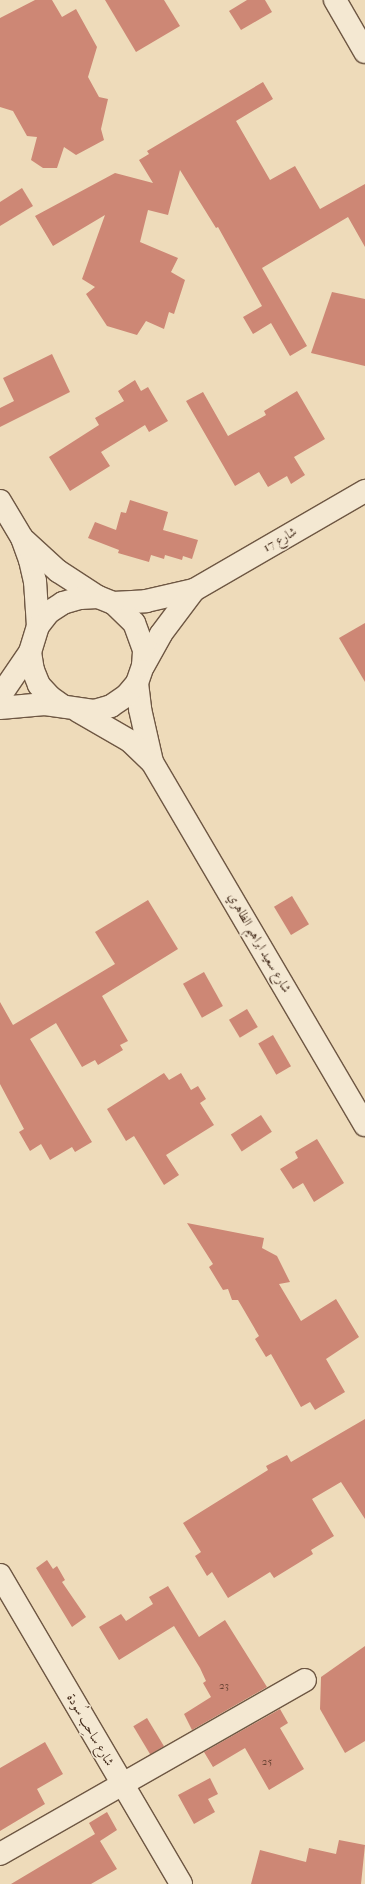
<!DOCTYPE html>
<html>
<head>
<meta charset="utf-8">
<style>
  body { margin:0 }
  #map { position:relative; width:365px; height:1884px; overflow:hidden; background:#eedbba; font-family:"IM FELL French Canon",Amiri,serif }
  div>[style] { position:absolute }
  .building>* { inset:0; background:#cd8775; transform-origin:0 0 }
  .roads { filter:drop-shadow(1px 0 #6e5743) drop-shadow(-1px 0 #6e5743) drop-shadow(0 1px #6e5743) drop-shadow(0 -1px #6e5743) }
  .minor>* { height:22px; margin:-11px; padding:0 11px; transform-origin:11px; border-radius:11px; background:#f4e8d2 }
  span { translate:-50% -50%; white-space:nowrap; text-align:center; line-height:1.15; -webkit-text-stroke:3px #f4e8d2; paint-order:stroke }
  .number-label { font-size:11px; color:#664232 }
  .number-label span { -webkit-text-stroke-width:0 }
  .street-label { font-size:13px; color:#432b1b }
</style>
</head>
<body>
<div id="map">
  <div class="building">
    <div style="clip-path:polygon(35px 0,52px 0,62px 17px,76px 9px,97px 47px,88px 77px,99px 97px,108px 99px,101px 129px,104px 140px,76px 155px,64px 147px,57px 168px,43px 168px,31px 160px,37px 137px,27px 136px,13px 111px,0 107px,0 18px)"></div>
    <div style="clip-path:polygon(105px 0,164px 0,180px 26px,136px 52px)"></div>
    <div style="clip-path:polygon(247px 0,265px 0,272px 12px,241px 30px,229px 11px)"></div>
    <div style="clip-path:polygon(263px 82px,273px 99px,236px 121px,270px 180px,295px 166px,320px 209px,365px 184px,365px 247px,348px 217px,262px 268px,307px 346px,290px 356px,271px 323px,253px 334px,243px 317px,262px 306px,218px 227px,216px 228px,180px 170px,168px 215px,148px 210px,140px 242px,178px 258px,171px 272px,185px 280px,174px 314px,169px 312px,164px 329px,146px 321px,137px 335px,107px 326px,86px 294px,95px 287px,82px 279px,105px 215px,53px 246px,35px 216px,115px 173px,153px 183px,139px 160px,149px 154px,147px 151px)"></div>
    <div style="clip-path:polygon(22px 188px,33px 206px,0 226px,0 202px)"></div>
    <div style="clip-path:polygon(332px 292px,365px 299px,365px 366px,311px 353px)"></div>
    <div style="clip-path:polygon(52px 354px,70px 392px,0 427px,0 408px,14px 401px,3px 378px)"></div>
    <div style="clip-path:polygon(135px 380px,141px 391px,148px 387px,168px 421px,149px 432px,145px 425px,101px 452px,110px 466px,70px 491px,49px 457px,99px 425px,95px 418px,124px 401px,118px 391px)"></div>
    <div style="clip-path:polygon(297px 391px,325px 439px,294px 457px,305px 475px,291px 484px,287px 476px,268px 487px,259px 472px,235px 486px,186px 401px,203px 392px,228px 436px,266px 415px,264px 411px)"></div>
    <div style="clip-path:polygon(130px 500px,168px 512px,163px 530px,198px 540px,192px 559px,183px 556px,182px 560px,165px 555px,164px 559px,151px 555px,149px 562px,118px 553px,119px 550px,88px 538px,95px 522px,116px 530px,121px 512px,126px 513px)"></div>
    <div style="clip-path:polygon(365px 623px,365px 682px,339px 638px)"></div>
    <div style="left:292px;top:896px;width:33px;height:21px;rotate:59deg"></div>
    <div style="clip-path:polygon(148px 900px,178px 949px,102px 996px,128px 1041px,120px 1045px,123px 1050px,98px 1065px,95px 1060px,82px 1067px,56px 1023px,30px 1039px,92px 1142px,75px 1152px,72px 1147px,50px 1160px,41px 1144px,30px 1151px,19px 1132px,24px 1129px,0 1084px,0 1002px,13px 1025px,115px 964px,95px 932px)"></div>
    <div style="left:204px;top:972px;width:39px;height:24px;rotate:61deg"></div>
    <div style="left:247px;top:1009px;width:21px;height:21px;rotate:59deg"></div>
    <div style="left:273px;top:1035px;width:36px;height:17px;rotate:60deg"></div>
    <div style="clip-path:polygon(164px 1073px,169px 1080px,181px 1073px,191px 1090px,198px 1086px,206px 1099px,200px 1103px,214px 1125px,166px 1155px,179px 1175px,164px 1185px,134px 1136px,126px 1141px,107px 1109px)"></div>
    <div style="left:261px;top:1115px;width:20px;height:36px;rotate:57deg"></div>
    <div style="clip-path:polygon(317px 1139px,344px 1183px,314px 1202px,303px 1183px,293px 1189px,280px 1169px,298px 1158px,295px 1152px)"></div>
    <div style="clip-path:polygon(187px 1223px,264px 1238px,262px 1248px,277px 1256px,290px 1282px,279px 1284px,301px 1321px,336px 1299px,359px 1337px,326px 1359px,345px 1392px,315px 1410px,310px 1402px,301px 1407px,271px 1354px,266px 1357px,255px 1339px,259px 1336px,238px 1300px,232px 1300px,228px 1289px,223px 1290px,209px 1267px,213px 1264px)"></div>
    <div style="clip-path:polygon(365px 1419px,365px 1519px,341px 1482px,312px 1499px,334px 1536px,311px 1550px,313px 1554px,274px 1578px,270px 1572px,228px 1598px,212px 1572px,207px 1576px,195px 1556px,201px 1552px,183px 1523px,268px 1470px,266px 1466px,287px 1455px,291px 1462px)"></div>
    <div style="clip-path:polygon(47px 1560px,53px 1569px,57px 1566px,65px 1580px,62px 1582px,86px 1617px,72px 1627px,36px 1568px)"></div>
    <div style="clip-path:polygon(168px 1586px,199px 1637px,225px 1620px,267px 1687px,192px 1730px,184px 1714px,211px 1697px,203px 1683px,206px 1681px,200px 1668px,174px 1626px,119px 1660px,99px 1627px,121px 1614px,126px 1621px,153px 1604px,149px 1597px)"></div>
    <div style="clip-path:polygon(365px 1646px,365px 1741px,345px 1753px,320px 1709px,321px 1677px)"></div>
    <div style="clip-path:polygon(280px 1709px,288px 1723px,280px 1728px,304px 1769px,269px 1790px,245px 1748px,213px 1767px,204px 1752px)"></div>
    <div style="left:147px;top:1718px;width:33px;height:16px;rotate:59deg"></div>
    <div style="clip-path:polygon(45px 1742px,63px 1774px,37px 1789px,45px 1804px,0 1831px,0 1768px)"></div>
    <div style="clip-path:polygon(210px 1778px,218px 1794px,208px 1799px,215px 1812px,194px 1824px,178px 1795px)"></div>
    <div style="clip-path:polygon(107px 1812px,117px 1830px,100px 1841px,117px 1869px,91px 1884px,11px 1884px,95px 1834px,89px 1823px)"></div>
    <div style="clip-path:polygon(339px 1840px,365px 1845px,361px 1884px,251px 1884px,260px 1850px,306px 1862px,309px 1848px,336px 1854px)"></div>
  </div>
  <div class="roads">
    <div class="minor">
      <div style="left:335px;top:0;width:60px;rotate:60deg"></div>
      <div style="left:0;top:501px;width:43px;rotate:59.3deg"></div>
      <div style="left:22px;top:538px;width:23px;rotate:70deg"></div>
      <div style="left:30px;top:560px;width:22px;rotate:77deg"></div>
      <div style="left:35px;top:581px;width:45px;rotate:86.2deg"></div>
      <div style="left:25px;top:541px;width:45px;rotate:42.3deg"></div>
      <div style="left:58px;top:571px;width:48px;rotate:33deg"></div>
      <div style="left:113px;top:603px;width:33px;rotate:-3deg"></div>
      <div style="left:146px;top:601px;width:49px;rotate:-12.9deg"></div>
      <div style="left:194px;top:590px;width:198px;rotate:-30.1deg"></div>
      <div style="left:144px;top:665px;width:35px;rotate:-61deg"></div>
      <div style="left:161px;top:634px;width:55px;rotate:-53.1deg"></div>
      <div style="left:137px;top:683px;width:26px;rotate:83deg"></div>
      <div style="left:140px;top:709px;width:54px;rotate:77.2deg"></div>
      <div style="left:152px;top:762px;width:421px;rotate:59.6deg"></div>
      <div style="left:0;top:696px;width:53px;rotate:-55.7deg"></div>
      <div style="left:0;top:708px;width:45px;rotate:-5.1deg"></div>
      <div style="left:45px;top:704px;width:49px;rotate:8.1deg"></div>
      <div style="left:94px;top:711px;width:18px;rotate:-16deg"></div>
      <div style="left:111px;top:706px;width:18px;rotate:-34deg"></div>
      <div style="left:126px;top:696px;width:17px;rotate:-50deg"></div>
      <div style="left:137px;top:683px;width:18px;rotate:-71deg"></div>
      <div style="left:143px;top:666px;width:16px;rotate:-86deg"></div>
      <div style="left:144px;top:650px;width:29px;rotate:-110deg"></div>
      <div style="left:134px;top:623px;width:29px;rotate:-136deg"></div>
      <div style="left:113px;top:603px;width:16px;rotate:-158deg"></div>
      <div style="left:98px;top:597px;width:18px;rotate:177deg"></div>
      <div style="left:80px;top:598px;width:18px;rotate:164deg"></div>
      <div style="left:63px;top:603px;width:17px;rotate:147deg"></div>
      <div style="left:49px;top:612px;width:18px;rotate:128deg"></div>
      <div style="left:38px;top:626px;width:27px;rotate:107deg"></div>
      <div style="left:30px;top:652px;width:18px;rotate:81deg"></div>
      <div style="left:33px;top:670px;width:16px;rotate:68deg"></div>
      <div style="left:39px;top:685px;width:16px;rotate:47deg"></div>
      <div style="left:50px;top:697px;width:16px;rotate:35deg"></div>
      <div style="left:78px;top:711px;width:60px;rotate:30deg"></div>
      <div style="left:130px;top:741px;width:30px;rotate:44deg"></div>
      <div style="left:0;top:1575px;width:358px;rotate:59.6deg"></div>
      <div style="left:0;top:1854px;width:351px;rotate:-29.7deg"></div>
    </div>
  </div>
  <div class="number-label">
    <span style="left:224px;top:1686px">23</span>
    <span style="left:267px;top:1762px">25</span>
  </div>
  <div class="street-label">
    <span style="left:280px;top:540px;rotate:-30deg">شارع 17</span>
    <span style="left:259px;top:943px;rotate:60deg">شارع سعيد ابراهيم الظاهري</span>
    <span style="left:90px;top:1730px;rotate:60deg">شارع ساحِب سُودة</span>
  </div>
</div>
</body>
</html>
